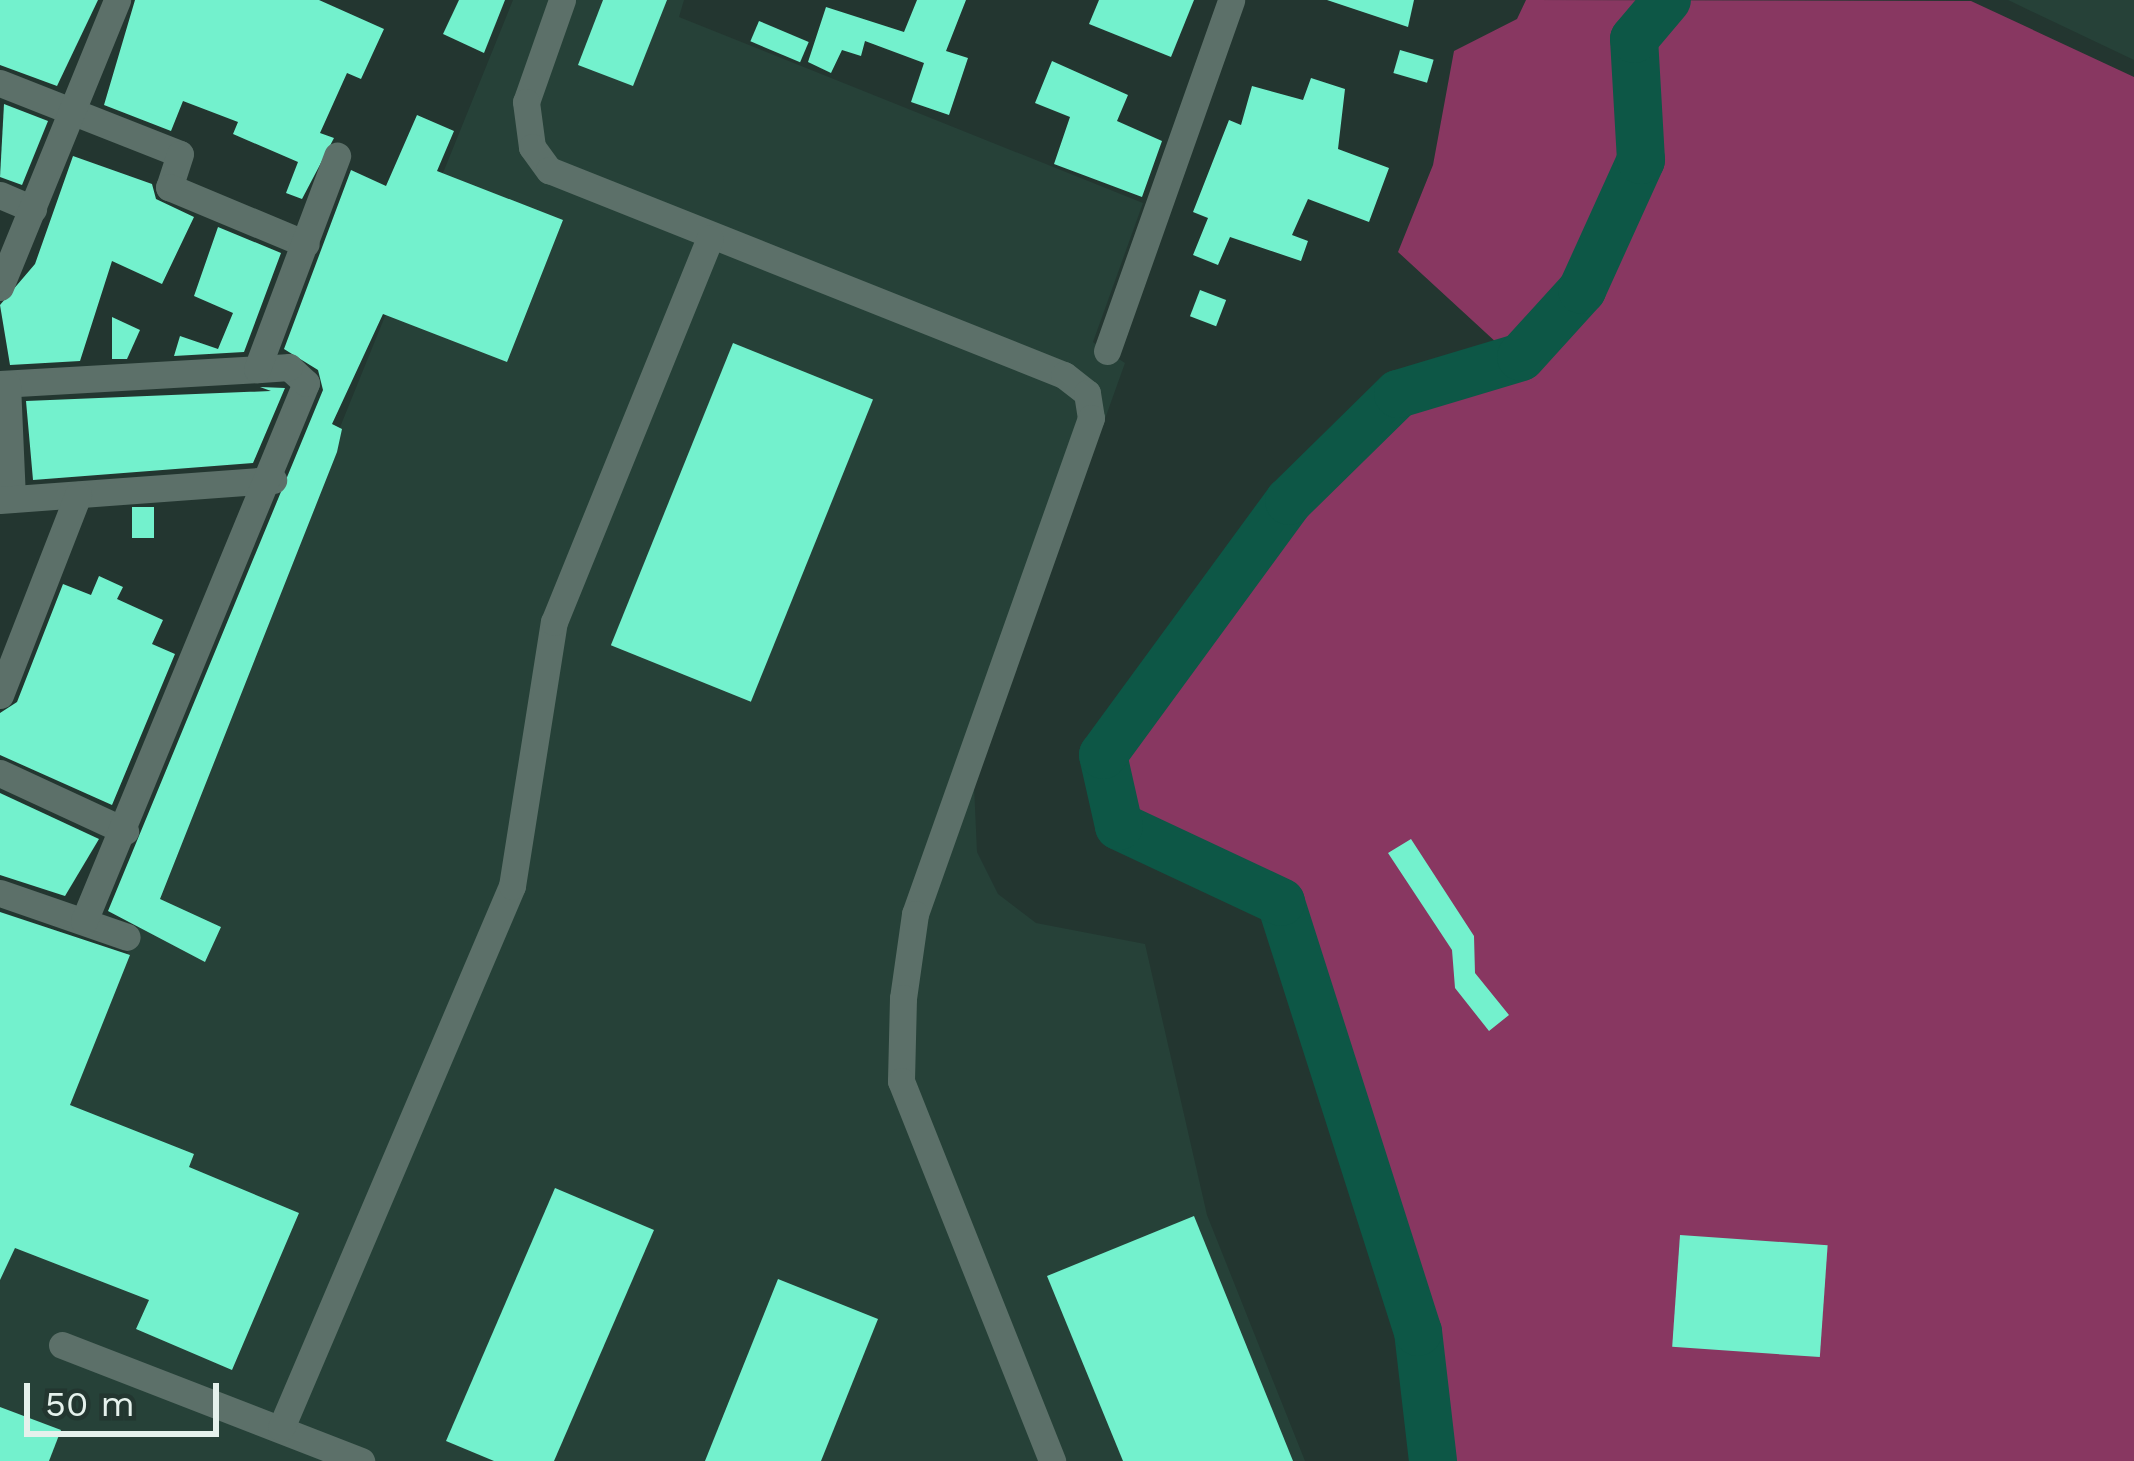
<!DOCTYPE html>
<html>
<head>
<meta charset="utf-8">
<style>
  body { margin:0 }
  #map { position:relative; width:2134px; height:1461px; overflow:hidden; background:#233630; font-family:"Work Sans",sans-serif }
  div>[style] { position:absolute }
  .built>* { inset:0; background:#264138 }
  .green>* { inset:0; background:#883761 }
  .river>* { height:48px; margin:-24px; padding:0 24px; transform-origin:24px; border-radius:24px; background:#0d5746 }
  .building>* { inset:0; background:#73f1cd; transform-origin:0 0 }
  .street>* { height:27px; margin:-13.5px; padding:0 13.5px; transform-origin:13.5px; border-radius:13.5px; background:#5c7069 }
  span { translate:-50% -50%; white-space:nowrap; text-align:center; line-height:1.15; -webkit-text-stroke:12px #233630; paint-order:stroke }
  .scale { position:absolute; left:24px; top:1383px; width:195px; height:54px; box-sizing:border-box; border:6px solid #e5f1ec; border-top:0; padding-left:15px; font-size:36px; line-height:42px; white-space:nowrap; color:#e5f1ec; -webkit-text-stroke:9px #233630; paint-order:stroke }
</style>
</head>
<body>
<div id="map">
  <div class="built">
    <div style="clip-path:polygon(513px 0,684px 0,679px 17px,1143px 203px,1093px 342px,1125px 363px,974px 785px,977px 852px,998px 894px,1036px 923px,1145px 944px,1207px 1215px,1305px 1461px,0 1461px,0 1267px)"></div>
    <div style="clip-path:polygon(2008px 0,2134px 0,2134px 60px)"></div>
  </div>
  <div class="green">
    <div style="clip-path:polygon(1526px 0,1971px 1px,2134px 77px,2134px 1461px,1442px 1461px,1428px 1333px,1289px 893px,1131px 820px,1113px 760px,1299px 505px,1406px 405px,1523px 367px,1398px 252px,1433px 165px,1454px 51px,1517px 19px)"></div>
  </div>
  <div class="river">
    <div style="left:1433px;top:1461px;width:130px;rotate:-96.6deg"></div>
    <div style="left:1418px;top:1332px;width:451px;rotate:-107.7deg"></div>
    <div style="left:1281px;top:902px;width:179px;rotate:-154.9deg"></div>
    <div style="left:1119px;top:826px;width:73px;rotate:-102.7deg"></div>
    <div style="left:1103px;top:755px;width:315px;rotate:-53.8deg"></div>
    <div style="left:1289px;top:501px;width:153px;rotate:-44.5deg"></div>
    <div style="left:1398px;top:394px;width:128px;rotate:-16.7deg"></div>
    <div style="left:1521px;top:357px;width:91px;rotate:-47.7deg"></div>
    <div style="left:1582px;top:290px;width:143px;rotate:-65.6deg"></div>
    <div style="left:1641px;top:160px;width:121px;rotate:-93.3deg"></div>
    <div style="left:1634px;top:39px;width:51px;rotate:-49.8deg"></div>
  </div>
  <div class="building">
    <div style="clip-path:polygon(0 0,98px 0,57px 86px,0 65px)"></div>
    <div style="clip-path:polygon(135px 0,319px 0,384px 29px,361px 79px,347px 73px,320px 133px,334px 138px,302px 199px,286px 193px,298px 162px,233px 134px,238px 122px,183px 101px,171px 131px,104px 105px)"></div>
    <div style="clip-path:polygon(459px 0,505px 0,484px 53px,443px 34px)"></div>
    <div style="clip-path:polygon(603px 0,667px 0,633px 86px,578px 65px)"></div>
    <div style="clip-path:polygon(917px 0,966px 0,946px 51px,968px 58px,949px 115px,911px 102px,924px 63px,865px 41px,861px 56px,842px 50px,831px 73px,808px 62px,826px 7px,904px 32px)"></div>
    <div style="clip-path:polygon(1099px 0,1194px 0,1171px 57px,1089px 24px)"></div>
    <div style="clip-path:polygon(1327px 0,1414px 0,1408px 27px)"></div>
    <div style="left:759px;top:21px;width:54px;height:22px;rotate:23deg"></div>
    <div style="left:1400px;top:50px;width:35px;height:24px;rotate:16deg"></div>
    <div style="clip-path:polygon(1052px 61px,1128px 95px,1117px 121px,1162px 141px,1142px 197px,1054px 164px,1070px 117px,1035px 103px)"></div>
    <div style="clip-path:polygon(1311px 78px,1345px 89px,1338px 149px,1389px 168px,1369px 222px,1308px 199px,1292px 235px,1308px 241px,1301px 261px,1230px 237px,1218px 265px,1193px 255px,1208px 218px,1193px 212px,1229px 120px,1241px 125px,1252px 86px,1303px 100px)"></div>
    <div style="clip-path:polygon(4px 104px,48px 121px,22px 185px,0 177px)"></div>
    <div style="clip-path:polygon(417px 115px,454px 131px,437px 171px,563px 220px,507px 362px,383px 314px,332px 424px,342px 429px,337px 452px,160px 899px,221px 927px,205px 962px,108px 911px,323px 390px,318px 370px,284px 349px,351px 170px,386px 186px)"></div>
    <div style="clip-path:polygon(73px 156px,152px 184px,156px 199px,194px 217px,162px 284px,112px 261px,80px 361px,10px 365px,0 305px,35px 264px)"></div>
    <div style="clip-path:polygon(218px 227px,281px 253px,244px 352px,174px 356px,180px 336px,218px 349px,233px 313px,194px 296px)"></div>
    <div style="left:1200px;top:290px;width:28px;height:28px;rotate:21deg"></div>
    <div style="clip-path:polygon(112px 317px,140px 330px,127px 359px,112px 359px)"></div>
    <div style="left:733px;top:343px;width:151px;height:326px;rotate:22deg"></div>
    <div style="clip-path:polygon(260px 387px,285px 388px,253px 463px,33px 480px,26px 401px,271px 391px)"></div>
    <div style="left:154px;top:507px;width:31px;height:22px;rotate:90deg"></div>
    <div style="clip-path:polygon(99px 576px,123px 587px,117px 599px,163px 620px,152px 644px,175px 654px,112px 805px,0 755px,0 713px,17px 702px,63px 584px,91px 595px)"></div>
    <div style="clip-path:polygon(0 793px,99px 839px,65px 896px,0 875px)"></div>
    <div style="clip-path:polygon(1411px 839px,1474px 936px,1475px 973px,1509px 1015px,1489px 1031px,1455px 988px,1452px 950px,1388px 853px)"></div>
    <div style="clip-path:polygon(0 912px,130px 955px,70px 1105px,194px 1154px,189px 1167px,299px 1213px,232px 1370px,136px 1329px,149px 1300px,15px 1248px,0 1280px)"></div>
    <div style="clip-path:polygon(555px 1188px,654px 1230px,554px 1461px,494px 1461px,446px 1441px)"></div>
    <div style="clip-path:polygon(1194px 1216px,1293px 1461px,1123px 1461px,1047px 1276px)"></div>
    <div style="left:1680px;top:1235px;width:148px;height:112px;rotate:4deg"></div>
    <div style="clip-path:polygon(778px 1279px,878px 1319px,821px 1461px,705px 1461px)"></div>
    <div style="clip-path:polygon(0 1407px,61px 1430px,49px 1461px,0 1461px)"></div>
  </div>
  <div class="street">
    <div style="left:562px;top:0;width:108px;rotate:109.4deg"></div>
    <div style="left:526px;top:102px;width:45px;rotate:82.4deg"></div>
    <div style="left:532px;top:147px;width:29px;rotate:54deg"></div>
    <div style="left:549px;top:170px;width:554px;rotate:21.71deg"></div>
    <div style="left:1064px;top:375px;width:29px;rotate:38deg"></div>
    <div style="left:1087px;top:393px;width:25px;rotate:81deg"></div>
    <div style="left:1091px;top:418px;width:526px;rotate:109.54deg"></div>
    <div style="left:915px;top:914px;width:85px;rotate:98.1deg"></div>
    <div style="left:903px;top:998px;width:83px;rotate:91.4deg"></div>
    <div style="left:901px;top:1081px;width:409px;rotate:68.3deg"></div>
    <div style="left:0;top:83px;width:193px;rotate:21.5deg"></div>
    <div style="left:180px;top:154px;width:35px;rotate:108deg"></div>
    <div style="left:169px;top:187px;width:148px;rotate:22.6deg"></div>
    <div style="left:0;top:195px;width:36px;rotate:23deg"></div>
    <div style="left:0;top:287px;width:310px;rotate:-67.8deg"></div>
    <div style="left:1107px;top:351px;width:372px;rotate:-70.5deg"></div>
    <div style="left:0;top:384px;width:257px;rotate:-3.3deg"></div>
    <div style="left:7px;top:384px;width:115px;rotate:87.5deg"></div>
    <div style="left:0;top:500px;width:274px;rotate:-4.2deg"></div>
    <div style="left:0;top:695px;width:215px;rotate:-68.7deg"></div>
    <div style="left:0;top:773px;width:138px;rotate:24.9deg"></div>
    <div style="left:0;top:893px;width:134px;rotate:19.1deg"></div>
    <div style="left:84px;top:921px;width:582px;rotate:-67.58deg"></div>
    <div style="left:306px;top:383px;width:23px;rotate:-137deg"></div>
    <div style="left:289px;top:367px;width:32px;rotate:176deg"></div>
    <div style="left:257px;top:369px;width:228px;rotate:-69.4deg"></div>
    <div style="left:62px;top:1345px;width:321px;rotate:21.2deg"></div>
    <div style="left:281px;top:1428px;width:589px;rotate:-66.92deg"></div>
    <div style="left:512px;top:886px;width:267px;rotate:-81deg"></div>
    <div style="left:554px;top:622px;width:414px;rotate:-67.9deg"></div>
  </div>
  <div class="scale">50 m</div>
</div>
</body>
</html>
